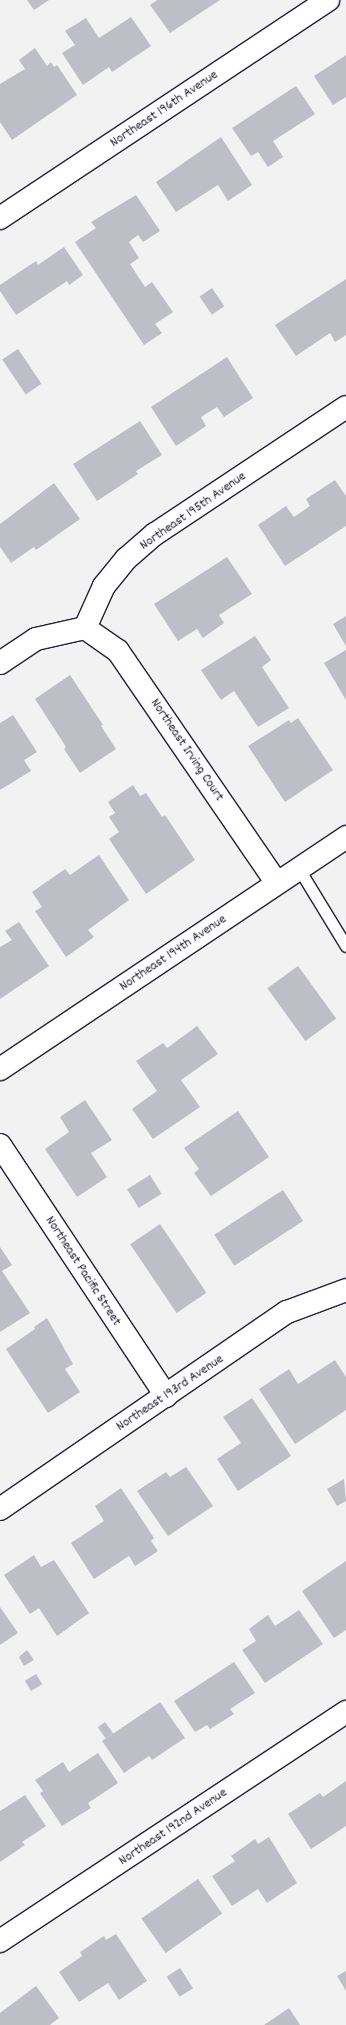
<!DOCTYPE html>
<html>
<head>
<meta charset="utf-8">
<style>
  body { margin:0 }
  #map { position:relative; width:346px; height:2025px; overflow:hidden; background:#f2f2f3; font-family:Dekko,sans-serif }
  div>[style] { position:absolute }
  .building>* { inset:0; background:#bebec6; transform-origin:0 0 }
  .roads { filter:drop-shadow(1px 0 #22223b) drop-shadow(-1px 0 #22223b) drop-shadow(0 1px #22223b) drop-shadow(0 -1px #22223b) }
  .lane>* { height:11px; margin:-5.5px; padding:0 5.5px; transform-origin:5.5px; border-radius:5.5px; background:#fff }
  .street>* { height:22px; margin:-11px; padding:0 11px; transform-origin:11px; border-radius:11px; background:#fff }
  span { translate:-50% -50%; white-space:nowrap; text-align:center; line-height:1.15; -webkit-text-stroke:3px #fff; paint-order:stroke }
  .street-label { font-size:14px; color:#22223b }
</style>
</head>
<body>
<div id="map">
  <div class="building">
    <div style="clip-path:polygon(27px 0,49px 0,34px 10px)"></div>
    <div style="clip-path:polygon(157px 0,220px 0,170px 33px,150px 5px)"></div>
    <div style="clip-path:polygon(131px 17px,151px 46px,112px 72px,109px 67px,83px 85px,62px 53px,75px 45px,65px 31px,86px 18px,99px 38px)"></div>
    <div style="clip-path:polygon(35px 48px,47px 66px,51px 62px,54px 67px,57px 65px,77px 95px,12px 140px,0 122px,0 84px,25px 69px,19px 60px)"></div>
    <div style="clip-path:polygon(346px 55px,346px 97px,333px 105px,314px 76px)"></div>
    <div style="clip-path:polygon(296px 86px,315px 114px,273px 141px,283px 157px,268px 167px,258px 152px,251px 156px,232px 128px)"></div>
    <div style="clip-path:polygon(221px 137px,252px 185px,228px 201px,218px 185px,176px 212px,156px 182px)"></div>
    <div style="clip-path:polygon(136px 195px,160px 231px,143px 242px,138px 235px,129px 242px,139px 258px,130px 264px,145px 287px,152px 282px,173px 312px,155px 324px,162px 333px,144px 345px,75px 242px,96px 228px,91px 222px)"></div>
    <div style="clip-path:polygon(64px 247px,83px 275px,69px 285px,67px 281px,16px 315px,0 291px,0 285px,36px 261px,38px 265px)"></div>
    <div style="clip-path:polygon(346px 279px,346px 335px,335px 342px,330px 333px,296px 356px,275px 325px)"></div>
    <div style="left:212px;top:288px;width:22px;height:15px;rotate:56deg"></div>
    <div style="left:18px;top:349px;width:42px;height:19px;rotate:56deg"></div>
    <div style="clip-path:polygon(227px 357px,253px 398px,224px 417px,217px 407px,201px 417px,206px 426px,176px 446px,151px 407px)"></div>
    <div style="clip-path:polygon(140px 421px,162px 455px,136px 471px,138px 474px,97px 501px,73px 464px)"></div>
    <div style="clip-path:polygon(335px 480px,346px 496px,346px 526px,285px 566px,258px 525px,286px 506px,294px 517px,310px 506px,306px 499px)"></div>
    <div style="clip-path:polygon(54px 483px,80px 519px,36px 550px,34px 547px,11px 563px,0 547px,0 524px)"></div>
    <div style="clip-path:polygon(227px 557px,252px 594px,219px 615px,224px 623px,203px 638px,197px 629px,178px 641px,154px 604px)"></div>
    <div style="clip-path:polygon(346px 616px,346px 646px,333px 624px)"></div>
    <div style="clip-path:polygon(255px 636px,271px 660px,262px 667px,289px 708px,258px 727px,234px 691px,221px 700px,201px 670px)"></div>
    <div style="clip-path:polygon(346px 650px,346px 700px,324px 663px)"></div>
    <div style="clip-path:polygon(70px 675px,103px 725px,101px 726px,116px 749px,80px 773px,64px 749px,66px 747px,35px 699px)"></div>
    <div style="clip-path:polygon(13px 715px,37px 752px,24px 760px,31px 771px,0 790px,0 723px)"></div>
    <div style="clip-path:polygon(298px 718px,333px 770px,285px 802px,248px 746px,289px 720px,291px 723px)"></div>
    <div style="clip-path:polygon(133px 785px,140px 796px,146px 793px,162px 817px,165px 815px,195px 860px,146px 894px,109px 839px,119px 832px,109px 817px,115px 813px,108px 802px)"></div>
    <div style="clip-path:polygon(99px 855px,129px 900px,88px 930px,94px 937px,66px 957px,35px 911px,42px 907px,32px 892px,65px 869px,70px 875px)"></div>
    <div style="clip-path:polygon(19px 922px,49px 966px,0 999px,0 947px,12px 940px,5px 931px)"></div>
    <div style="left:298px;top:966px;width:65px;height:38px;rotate:54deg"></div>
    <div style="clip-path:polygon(197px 1026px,218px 1054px,181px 1080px,200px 1107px,153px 1139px,132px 1109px,157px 1091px,136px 1061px,163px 1043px,167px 1048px)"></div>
    <div style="clip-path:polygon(85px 1100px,112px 1140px,91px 1153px,107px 1177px,77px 1197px,45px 1149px,69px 1132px,60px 1117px)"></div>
    <div style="clip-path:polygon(238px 1111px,269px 1157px,211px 1196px,194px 1173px,199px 1169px,184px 1148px)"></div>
    <div style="left:150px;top:1175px;width:22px;height:27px;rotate:58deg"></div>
    <div style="left:283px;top:1190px;width:37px;height:82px;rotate:57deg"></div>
    <div style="left:160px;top:1224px;width:83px;height:36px;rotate:56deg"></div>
    <div style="clip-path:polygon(0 1247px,12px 1265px,2px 1271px,30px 1313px,0 1332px)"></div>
    <div style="clip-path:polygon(47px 1318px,73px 1364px,65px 1369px,80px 1392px,48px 1413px,6px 1349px,35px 1329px,34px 1327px)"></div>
    <div style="clip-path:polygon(335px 1360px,346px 1377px,346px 1410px,295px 1444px,259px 1389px,289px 1369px,298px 1384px)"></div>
    <div style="clip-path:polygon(252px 1398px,291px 1456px,238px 1491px,217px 1459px,241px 1443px,223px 1417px)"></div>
    <div style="clip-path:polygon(186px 1467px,213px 1506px,168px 1536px,137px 1491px,166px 1472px,170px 1477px)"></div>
    <div style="clip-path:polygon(344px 1479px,346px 1501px,337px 1506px,327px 1489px)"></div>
    <div style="clip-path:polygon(121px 1488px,154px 1538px,151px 1541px,158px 1551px,135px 1566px,129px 1556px,94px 1579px,71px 1543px,104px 1521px,95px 1506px)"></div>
    <div style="clip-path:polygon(34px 1555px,41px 1567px,54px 1560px,89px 1613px,57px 1636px,39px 1608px,30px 1614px,4px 1575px)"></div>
    <div style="clip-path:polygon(346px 1561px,346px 1630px,334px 1638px,302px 1591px)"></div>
    <div style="clip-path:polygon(0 1607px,18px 1633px,0 1645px)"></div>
    <div style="clip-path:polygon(299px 1610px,323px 1644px,265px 1683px,242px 1650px,256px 1641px,249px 1629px,268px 1615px,275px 1626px)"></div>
    <div style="clip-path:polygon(27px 1650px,34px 1660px,24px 1666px,19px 1657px)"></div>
    <div style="clip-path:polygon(234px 1662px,255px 1693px,230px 1709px,234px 1714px,210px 1729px,207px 1725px,195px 1732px,174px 1701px)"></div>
    <div style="left:36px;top:1674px;width:12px;height:13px;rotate:59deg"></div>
    <div style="clip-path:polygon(160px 1702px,185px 1738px,152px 1760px,149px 1756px,124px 1773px,102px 1741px)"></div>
    <div style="left:105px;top:1722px;width:14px;height:9px;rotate:54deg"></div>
    <div style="clip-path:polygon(98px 1753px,118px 1783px,88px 1803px,91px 1808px,62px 1826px,40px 1793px,43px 1791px,35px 1780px,63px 1762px,69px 1772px)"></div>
    <div style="clip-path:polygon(346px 1781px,346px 1826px,311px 1849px,288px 1814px,320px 1793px,323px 1797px)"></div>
    <div style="clip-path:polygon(25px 1795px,46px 1826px,22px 1842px,25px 1845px,0 1862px,0 1811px)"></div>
    <div style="clip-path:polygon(269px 1837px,297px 1883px,267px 1903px,258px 1889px,232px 1906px,212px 1876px,235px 1861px,231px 1856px,255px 1839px,258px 1844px)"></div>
    <div style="left:198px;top:1879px;width:42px;height:69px;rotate:55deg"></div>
    <div style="clip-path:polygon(116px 1934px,147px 1981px,119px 2000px,108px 1983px,79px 2002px,59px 1972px,82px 1956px,80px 1952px,104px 1936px,106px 1940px)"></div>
    <div style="left:180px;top:1968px;width:24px;height:16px;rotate:57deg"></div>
    <div style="clip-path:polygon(346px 1971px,346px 1991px,337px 1976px)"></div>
    <div style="clip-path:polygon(36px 1986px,59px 2018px,50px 2025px,0 2025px,0 2013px)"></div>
    <div style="clip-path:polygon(289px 2008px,300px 2025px,264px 2025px)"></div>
  </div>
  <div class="roads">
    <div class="lane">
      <div style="left:299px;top:869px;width:90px;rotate:58.6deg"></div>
    </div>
    <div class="street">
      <div style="left:0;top:218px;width:394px;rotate:-33.6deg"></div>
      <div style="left:85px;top:628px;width:40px;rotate:34.9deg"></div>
      <div style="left:118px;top:651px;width:281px;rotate:55.6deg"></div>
      <div style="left:0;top:663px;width:43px;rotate:-33.7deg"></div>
      <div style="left:36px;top:639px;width:50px;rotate:-12.7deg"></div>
      <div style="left:85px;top:628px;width:46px;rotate:-65.7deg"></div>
      <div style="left:104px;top:586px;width:35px;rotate:-51deg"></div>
      <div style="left:126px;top:559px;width:38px;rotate:-41deg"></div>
      <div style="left:155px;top:534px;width:229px;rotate:-33.6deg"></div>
      <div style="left:0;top:1069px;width:417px;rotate:-33.8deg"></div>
      <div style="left:0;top:1145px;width:301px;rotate:56.5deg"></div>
      <div style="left:0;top:1509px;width:348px;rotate:-34.5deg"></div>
      <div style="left:287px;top:1312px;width:63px;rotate:-20.4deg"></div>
      <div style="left:0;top:1941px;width:415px;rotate:-33.5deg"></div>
    </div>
  </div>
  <div class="street-label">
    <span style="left:164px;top:109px;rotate:-34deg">Northeast 196th Avenue</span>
    <span style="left:193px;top:511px;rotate:-35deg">Northeast 195th Avenue</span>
    <span style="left:187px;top:750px;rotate:56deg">Northeast Irving Court</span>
    <span style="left:173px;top:953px;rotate:-34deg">Northeast 194th Avenue</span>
    <span style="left:83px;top:1271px;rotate:57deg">Northeast Pacific Street</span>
    <span style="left:170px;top:1393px;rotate:-34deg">Northeast 193rd Avenue</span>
    <span style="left:173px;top:1827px;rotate:-34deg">Northeast 192nd Avenue</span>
  </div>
</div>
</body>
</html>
